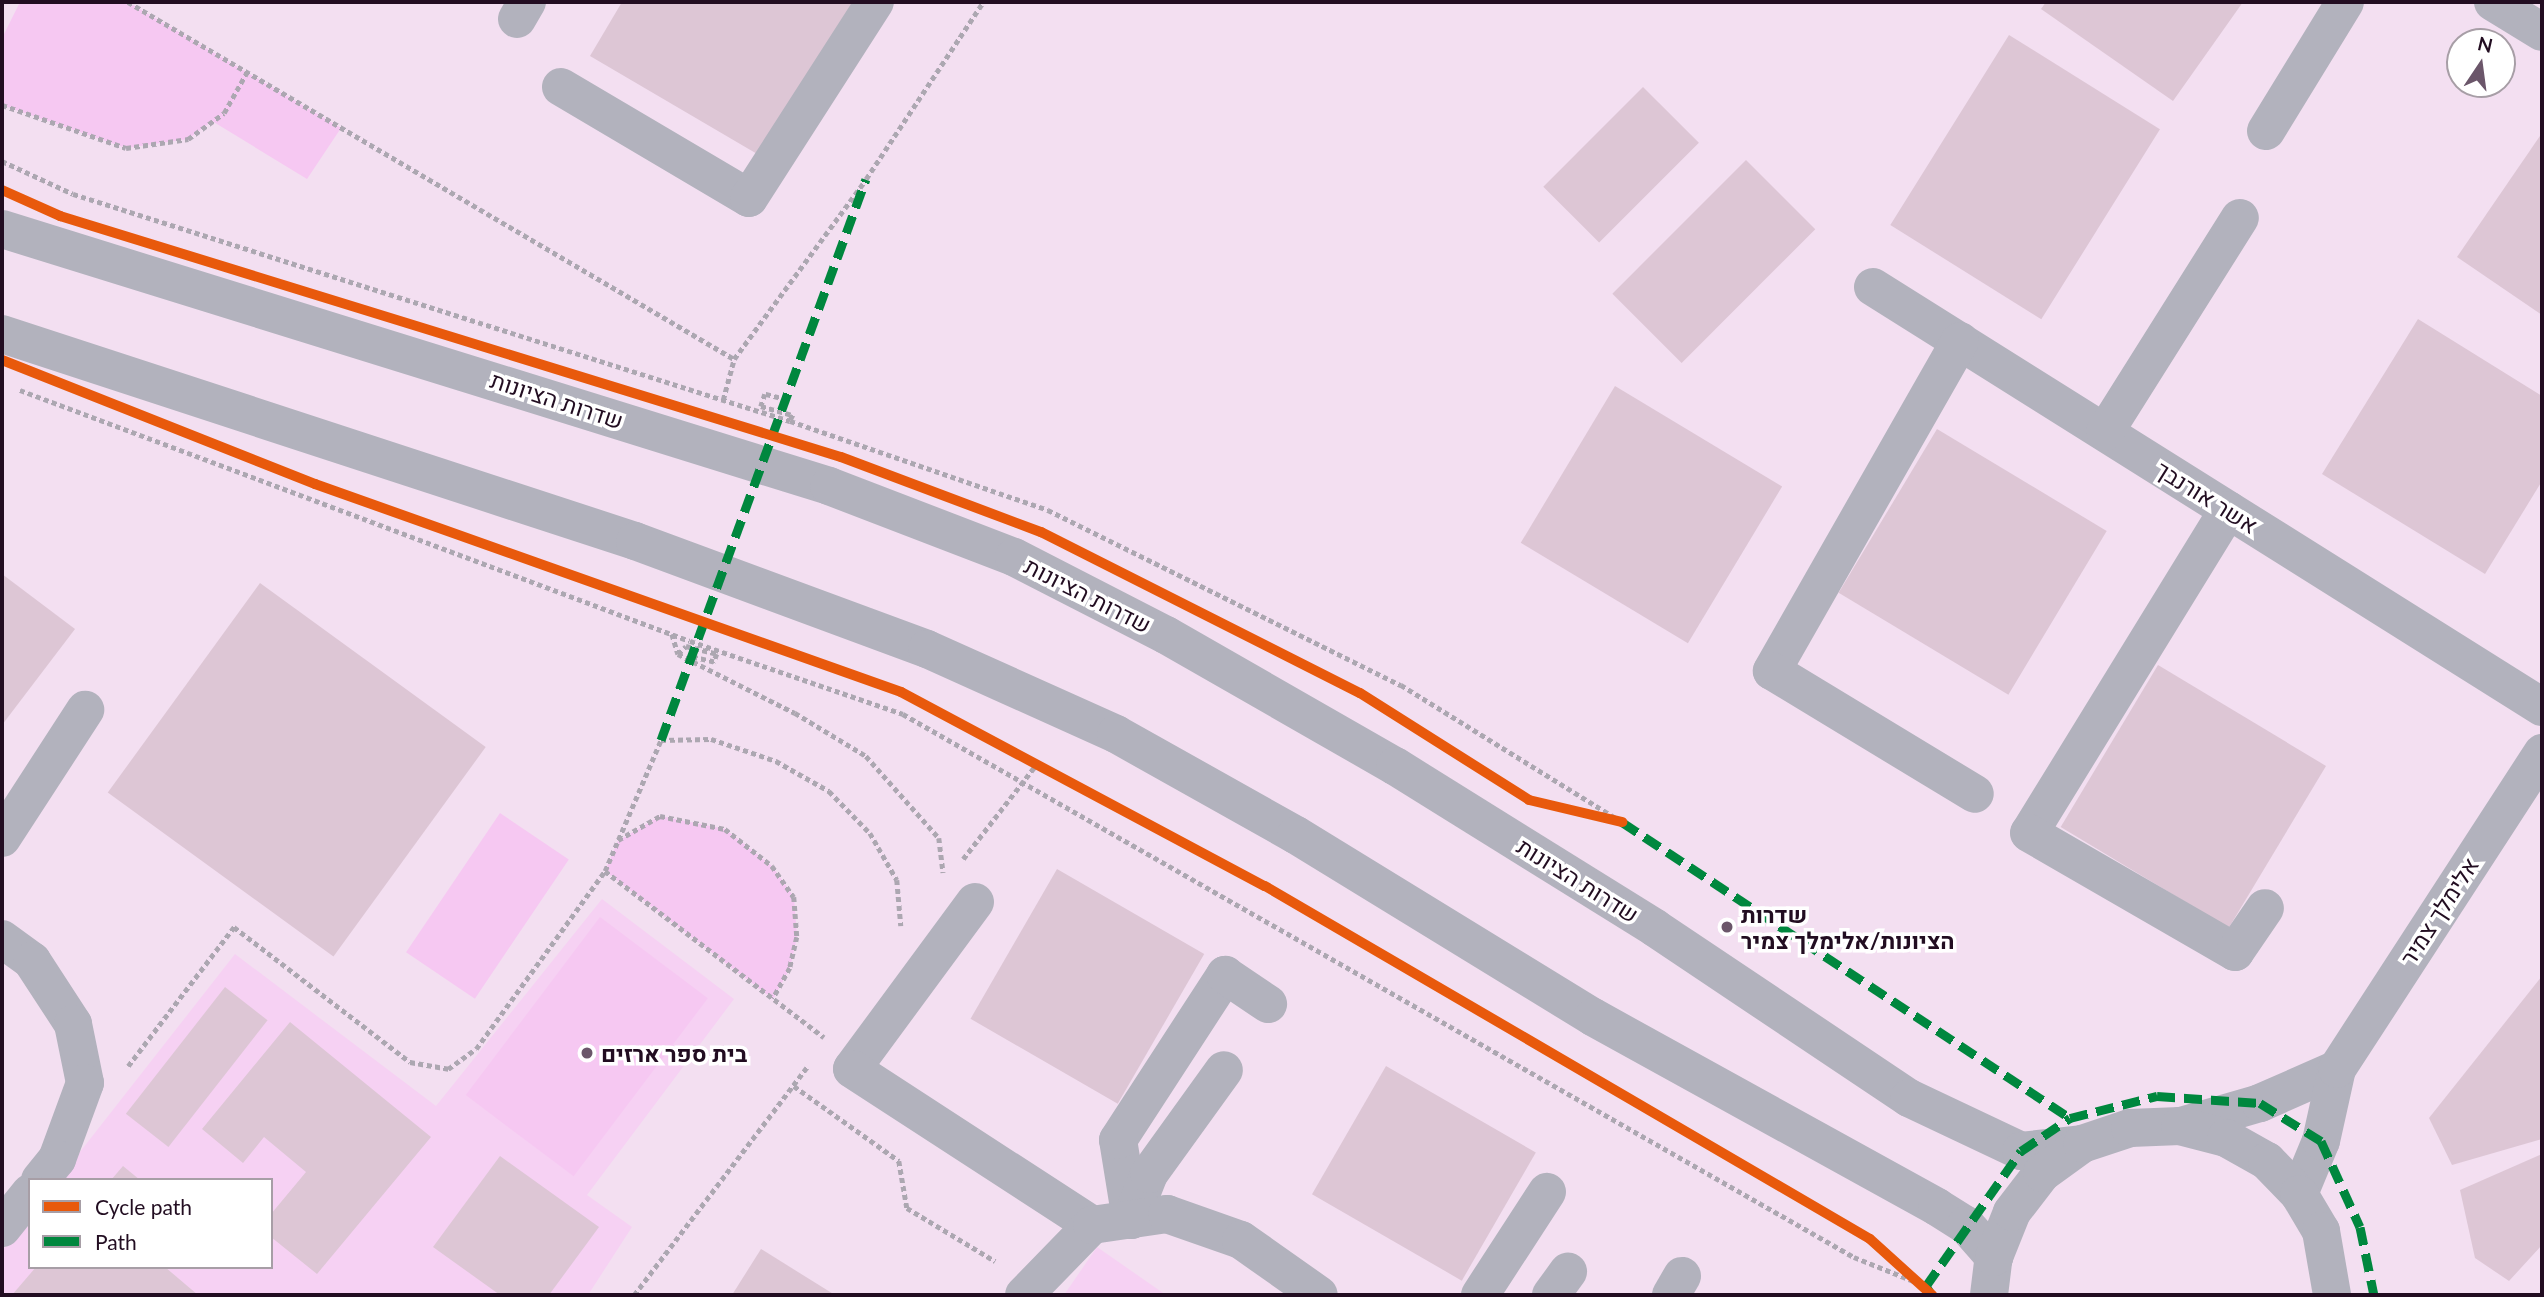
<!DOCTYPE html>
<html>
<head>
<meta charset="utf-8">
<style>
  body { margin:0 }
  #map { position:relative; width:2544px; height:1297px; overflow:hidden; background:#f3dff1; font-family:Lato,Heebo,sans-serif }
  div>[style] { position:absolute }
  .built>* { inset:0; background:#f6d1f3 }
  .green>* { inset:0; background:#f6c8f2; transform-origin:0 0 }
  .building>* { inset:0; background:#ddc6d5; transform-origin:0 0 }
  .path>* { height:4.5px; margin-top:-2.25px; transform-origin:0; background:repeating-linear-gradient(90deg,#aca7b1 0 5px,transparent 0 8.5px) }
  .minor>* { height:38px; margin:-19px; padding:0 19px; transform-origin:19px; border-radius:19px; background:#b2b2bd }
  .quiet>* { height:9px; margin-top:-4.5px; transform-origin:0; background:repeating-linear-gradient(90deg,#00873e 0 18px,transparent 0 27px) }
  .cycleway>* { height:10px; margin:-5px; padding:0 5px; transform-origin:5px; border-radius:5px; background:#e8590c }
  .dots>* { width:19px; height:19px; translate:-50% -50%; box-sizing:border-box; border:4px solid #fff; border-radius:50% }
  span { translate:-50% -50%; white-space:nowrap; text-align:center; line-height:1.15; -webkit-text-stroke:7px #fff; paint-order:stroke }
  .street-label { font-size:23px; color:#220d21 }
  .poi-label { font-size:23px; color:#220d21; font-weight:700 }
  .left { translate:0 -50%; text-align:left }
  .frame { position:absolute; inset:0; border:4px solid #220d21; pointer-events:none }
  .legend { position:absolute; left:28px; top:1178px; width:245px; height:91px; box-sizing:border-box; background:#fff; border:2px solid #a79ea6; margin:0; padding:9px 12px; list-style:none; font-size:21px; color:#220d21 }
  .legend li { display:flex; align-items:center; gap:14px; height:35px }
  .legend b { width:35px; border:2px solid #a79ea6 }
  .north { position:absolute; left:2446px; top:28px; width:70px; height:70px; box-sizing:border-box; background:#fff; border:2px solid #a79ea6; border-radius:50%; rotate:13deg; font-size:19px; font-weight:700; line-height:28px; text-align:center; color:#220d21 }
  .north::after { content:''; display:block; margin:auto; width:24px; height:32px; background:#6b566a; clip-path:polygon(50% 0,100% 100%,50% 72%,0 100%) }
</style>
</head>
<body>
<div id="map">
  <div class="built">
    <div style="clip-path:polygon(602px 899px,734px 999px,587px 1195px,632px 1227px,588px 1295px,2px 1295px,2px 1251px,30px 1215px,30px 1267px,271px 1267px,271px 1180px,58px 1180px,235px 954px,436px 1106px)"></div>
    <div style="clip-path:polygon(1097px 1247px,1166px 1295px,1064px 1295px)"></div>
  </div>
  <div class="green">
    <div style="clip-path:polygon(20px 2px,128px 2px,341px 128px,307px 179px,212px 121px,188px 139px,126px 148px,2px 105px,2px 38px)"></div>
    <div style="left:500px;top:813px;width:83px;height:168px;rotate:34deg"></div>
    <div style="clip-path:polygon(660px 816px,725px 829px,772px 866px,794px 897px,797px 937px,790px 968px,773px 999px,605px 871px,618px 841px)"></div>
    <div style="left:600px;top:917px;width:135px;height:223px;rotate:37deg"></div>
  </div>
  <div class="building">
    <div style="clip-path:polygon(622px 2px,856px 2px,764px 158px,590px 56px)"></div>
    <div style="clip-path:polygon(2046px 2px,2243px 2px,2173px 101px,2041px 9px)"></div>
    <div style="left:2009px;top:35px;width:178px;height:224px;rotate:32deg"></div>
    <div style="left:1643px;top:87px;width:79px;height:141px;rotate:45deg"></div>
    <div style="clip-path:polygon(2542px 133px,2542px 315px,2457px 257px)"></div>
    <div style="left:1746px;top:160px;width:98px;height:189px;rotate:45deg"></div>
    <div style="clip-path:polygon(2418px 319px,2542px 396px,2542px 481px,2485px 574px,2322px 474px)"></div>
    <div style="left:1615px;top:386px;width:195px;height:183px;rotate:31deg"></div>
    <div style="left:1937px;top:429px;width:198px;height:191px;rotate:31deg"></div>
    <div style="clip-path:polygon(2px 574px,75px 629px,2px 725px)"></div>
    <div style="left:260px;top:583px;width:279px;height:259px;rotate:36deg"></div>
    <div style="left:2158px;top:665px;width:196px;height:189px;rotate:31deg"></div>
    <div style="left:1057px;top:869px;width:170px;height:173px;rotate:30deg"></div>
    <div style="clip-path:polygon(2542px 976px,2542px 1139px,2452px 1165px,2429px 1118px)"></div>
    <div style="left:225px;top:987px;width:54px;height:161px;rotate:38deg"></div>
    <div style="clip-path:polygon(290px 1022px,431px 1137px,317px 1274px,271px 1237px,271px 1214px,306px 1172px,264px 1137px,243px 1163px,202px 1129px)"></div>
    <div style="left:1386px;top:1066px;width:173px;height:148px;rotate:30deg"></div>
    <div style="clip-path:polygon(2542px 1154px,2542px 1245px,2509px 1281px,2475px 1258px,2460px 1190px)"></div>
    <div style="clip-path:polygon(500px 1156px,599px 1227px,549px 1295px,500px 1295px,433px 1247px)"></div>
    <div style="clip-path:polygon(123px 1166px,140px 1180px,111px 1180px)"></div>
    <div style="clip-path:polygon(761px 1249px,835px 1295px,732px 1295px)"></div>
    <div style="clip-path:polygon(36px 1267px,165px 1267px,198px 1295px,12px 1295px)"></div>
  </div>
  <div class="path">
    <div style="left:128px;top:2px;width:703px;rotate:30.5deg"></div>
    <div style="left:2px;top:105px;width:131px;rotate:19.1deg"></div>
    <div style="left:126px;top:148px;width:63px;rotate:-8.3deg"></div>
    <div style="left:188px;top:139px;width:44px;rotate:-35.8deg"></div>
    <div style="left:224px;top:113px;width:47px;rotate:-60.7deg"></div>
    <div style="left:2px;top:161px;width:78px;rotate:24.9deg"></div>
    <div style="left:73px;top:194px;width:752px;rotate:17.57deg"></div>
    <div style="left:790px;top:421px;width:273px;rotate:19deg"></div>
    <div style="left:1048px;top:510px;width:394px;rotate:26.4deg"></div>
    <div style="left:1401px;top:685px;width:260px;rotate:31.8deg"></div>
    <div style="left:20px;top:390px;width:715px;rotate:20.54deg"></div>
    <div style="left:690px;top:641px;width:225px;rotate:18.9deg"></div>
    <div style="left:903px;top:714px;width:1095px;rotate:29.73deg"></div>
    <div style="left:1854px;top:1257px;width:78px;rotate:21.9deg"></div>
    <div style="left:723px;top:400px;width:42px;rotate:-75deg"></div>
    <div style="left:734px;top:359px;width:223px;rotate:-53.7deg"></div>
    <div style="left:866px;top:179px;width:212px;rotate:-56.5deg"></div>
    <div style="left:787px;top:400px;width:23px;rotate:-165deg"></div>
    <div style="left:765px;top:394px;width:13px;rotate:108deg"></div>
    <div style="left:761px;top:406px;width:33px;rotate:16deg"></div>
    <div style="left:793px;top:415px;width:7px;rotate:117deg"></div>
    <div style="left:672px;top:634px;width:21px;rotate:73deg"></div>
    <div style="left:678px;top:654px;width:131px;rotate:26.8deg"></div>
    <div style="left:795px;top:713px;width:83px;rotate:31.2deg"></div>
    <div style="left:866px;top:756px;width:110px;rotate:48.3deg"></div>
    <div style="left:939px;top:838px;width:35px;rotate:83deg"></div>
    <div style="left:678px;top:654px;width:11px;rotate:-45deg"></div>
    <div style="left:686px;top:646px;width:32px;rotate:14deg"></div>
    <div style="left:717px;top:654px;width:9px;rotate:111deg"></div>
    <div style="left:714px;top:662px;width:23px;rotate:-167deg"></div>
    <div style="left:618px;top:840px;width:48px;rotate:-29.7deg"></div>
    <div style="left:660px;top:816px;width:66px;rotate:11.3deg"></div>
    <div style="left:725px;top:829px;width:60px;rotate:38.2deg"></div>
    <div style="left:772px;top:866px;width:38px;rotate:55deg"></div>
    <div style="left:794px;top:897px;width:40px;rotate:85.7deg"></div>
    <div style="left:797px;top:937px;width:32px;rotate:103deg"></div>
    <div style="left:790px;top:968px;width:35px;rotate:119deg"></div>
    <div style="left:963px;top:859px;width:124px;rotate:-52.2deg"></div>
    <div style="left:605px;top:871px;width:275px;rotate:37.2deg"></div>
    <div style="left:128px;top:1066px;width:175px;rotate:-52.7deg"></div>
    <div style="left:234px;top:927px;width:222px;rotate:37.5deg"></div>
    <div style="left:410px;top:1062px;width:39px;rotate:10deg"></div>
    <div style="left:448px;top:1069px;width:34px;rotate:-36deg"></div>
    <div style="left:476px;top:1049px;width:220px;rotate:-54.1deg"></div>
    <div style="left:605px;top:871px;width:142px;rotate:-66.9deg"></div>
    <div style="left:661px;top:740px;width:50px;rotate:-1.1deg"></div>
    <div style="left:711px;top:739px;width:69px;rotate:18.7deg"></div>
    <div style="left:776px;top:761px;width:61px;rotate:29.5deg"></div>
    <div style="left:829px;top:791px;width:59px;rotate:45.7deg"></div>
    <div style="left:870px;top:833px;width:54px;rotate:60.1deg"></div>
    <div style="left:897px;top:880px;width:46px;rotate:85deg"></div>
    <div style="left:794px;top:1086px;width:129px;rotate:35.5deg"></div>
    <div style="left:899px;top:1161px;width:48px;rotate:80.3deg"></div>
    <div style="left:907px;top:1208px;width:103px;rotate:31.1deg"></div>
    <div style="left:634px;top:1295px;width:286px;rotate:-52.8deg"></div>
  </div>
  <div class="minor">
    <div style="left:2493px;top:2px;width:57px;rotate:31.5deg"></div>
    <div style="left:517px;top:19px;width:20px;rotate:-60deg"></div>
    <div style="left:561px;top:87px;width:218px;rotate:30.6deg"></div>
    <div style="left:749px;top:198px;width:233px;rotate:-57.3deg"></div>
    <div style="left:2266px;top:131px;width:151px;rotate:-58.5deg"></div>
    <div style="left:2px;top:229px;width:866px;rotate:17.26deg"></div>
    <div style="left:829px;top:486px;width:198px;rotate:21deg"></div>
    <div style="left:1014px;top:557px;width:171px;rotate:27.2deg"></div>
    <div style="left:1166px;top:635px;width:264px;rotate:29.8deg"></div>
    <div style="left:1395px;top:766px;width:306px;rotate:31.9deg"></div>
    <div style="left:1655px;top:928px;width:306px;rotate:33.8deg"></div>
    <div style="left:1909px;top:1098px;width:124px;rotate:25.3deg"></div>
    <div style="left:2021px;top:1151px;width:61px;rotate:-6.5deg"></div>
    <div style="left:1873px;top:287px;width:790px;rotate:32.12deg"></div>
    <div style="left:2px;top:334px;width:666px;rotate:18.11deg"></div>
    <div style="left:635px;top:541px;width:311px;rotate:20.3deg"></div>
    <div style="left:927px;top:649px;width:207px;rotate:24.2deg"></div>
    <div style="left:1116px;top:734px;width:206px;rotate:29.3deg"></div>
    <div style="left:1296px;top:835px;width:348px;rotate:31.5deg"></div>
    <div style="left:1593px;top:1017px;width:393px;rotate:28.9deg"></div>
    <div style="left:1937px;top:1207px;width:34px;rotate:32deg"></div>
    <div style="left:1966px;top:1225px;width:43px;rotate:48.8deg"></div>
    <div style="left:1960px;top:341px;width:380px;rotate:119.7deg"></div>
    <div style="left:1772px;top:671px;width:237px;rotate:31.2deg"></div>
    <div style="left:2105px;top:432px;width:253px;rotate:-57.8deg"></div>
    <div style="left:2228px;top:510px;width:379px;rotate:121.6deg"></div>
    <div style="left:2029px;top:833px;width:238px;rotate:30deg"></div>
    <div style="left:2235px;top:952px;width:53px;rotate:-55.7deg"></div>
    <div style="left:2px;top:838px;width:153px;rotate:-57deg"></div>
    <div style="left:975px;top:902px;width:207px;rotate:126.4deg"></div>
    <div style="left:852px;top:1069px;width:286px;rotate:33deg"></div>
    <div style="left:2px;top:939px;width:37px;rotate:36deg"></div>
    <div style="left:32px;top:961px;width:75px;rotate:56.9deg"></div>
    <div style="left:73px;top:1024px;width:60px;rotate:78.5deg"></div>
    <div style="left:85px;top:1083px;width:81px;rotate:110.2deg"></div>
    <div style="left:57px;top:1159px;width:27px;rotate:129deg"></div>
    <div style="left:2181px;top:1126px;width:82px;rotate:-16.2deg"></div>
    <div style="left:2260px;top:1103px;width:84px;rotate:-23.8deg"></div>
    <div style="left:2299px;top:1194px;width:57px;rotate:-67.5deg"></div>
    <div style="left:2321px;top:1141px;width:74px;rotate:-77.5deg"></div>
    <div style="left:2337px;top:1069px;width:377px;rotate:-57deg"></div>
    <div style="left:1131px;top:1220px;width:81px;rotate:-99.2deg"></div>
    <div style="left:1118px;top:1140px;width:197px;rotate:-57deg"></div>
    <div style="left:1225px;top:975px;width:52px;rotate:34deg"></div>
    <div style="left:1131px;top:1220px;width:49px;rotate:-68.6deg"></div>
    <div style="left:1149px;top:1174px;width:128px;rotate:-54.2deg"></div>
    <div style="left:2px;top:1228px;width:45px;rotate:-51.3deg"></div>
    <div style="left:1024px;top:1295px;width:98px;rotate:-45.8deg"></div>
    <div style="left:1092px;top:1225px;width:76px;rotate:-8.3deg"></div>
    <div style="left:1167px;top:1214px;width:78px;rotate:19.4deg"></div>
    <div style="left:1241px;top:1240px;width:95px;rotate:35.2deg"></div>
    <div style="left:1480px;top:1295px;width:123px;rotate:-57deg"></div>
    <div style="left:1551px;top:1295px;width:29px;rotate:-54deg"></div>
    <div style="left:1671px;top:1295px;width:22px;rotate:-60deg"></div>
    <div style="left:1989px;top:1295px;width:38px;rotate:-83deg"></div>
    <div style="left:1994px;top:1257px;width:48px;rotate:-68.2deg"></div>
    <div style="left:2012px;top:1212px;width:49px;rotate:-52.4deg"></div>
    <div style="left:2042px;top:1173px;width:49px;rotate:-35.9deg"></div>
    <div style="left:2082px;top:1144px;width:51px;rotate:-18.4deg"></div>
    <div style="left:2130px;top:1128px;width:50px;rotate:-2.3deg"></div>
    <div style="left:2180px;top:1126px;width:48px;rotate:14.6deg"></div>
    <div style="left:2226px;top:1138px;width:47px;rotate:29.3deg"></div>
    <div style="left:2267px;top:1161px;width:46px;rotate:45.9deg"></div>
    <div style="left:2299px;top:1194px;width:43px;rotate:59.3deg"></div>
    <div style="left:2321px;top:1231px;width:65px;rotate:80.2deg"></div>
  </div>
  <div class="quiet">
    <div style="left:661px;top:740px;width:597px;rotate:-69.93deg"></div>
    <div style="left:1622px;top:822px;width:537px;rotate:33.45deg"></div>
    <div style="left:2070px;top:1118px;width:90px;rotate:-14.2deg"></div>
    <div style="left:2157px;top:1096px;width:103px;rotate:3.9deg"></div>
    <div style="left:2260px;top:1103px;width:72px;rotate:31.9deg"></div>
    <div style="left:2321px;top:1141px;width:94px;rotate:65.6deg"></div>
    <div style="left:2360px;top:1227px;width:69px;rotate:78.4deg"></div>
    <div style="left:1930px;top:1292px;width:7px;rotate:-124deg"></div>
    <div style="left:1926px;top:1286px;width:165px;rotate:-54.9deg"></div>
    <div style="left:2021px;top:1151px;width:59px;rotate:-34deg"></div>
  </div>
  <div class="cycleway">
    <div style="left:2px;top:190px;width:64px;rotate:24.1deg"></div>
    <div style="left:60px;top:216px;width:817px;rotate:17.15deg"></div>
    <div style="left:841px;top:457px;width:214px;rotate:20.6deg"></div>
    <div style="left:1041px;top:532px;width:357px;rotate:26.8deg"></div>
    <div style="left:1360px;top:693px;width:200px;rotate:32.3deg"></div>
    <div style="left:1529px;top:800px;width:96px;rotate:13.3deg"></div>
    <div style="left:2px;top:360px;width:337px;rotate:21.6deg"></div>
    <div style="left:315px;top:484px;width:622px;rotate:19.54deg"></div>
    <div style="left:901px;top:692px;width:412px;rotate:28.1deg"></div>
    <div style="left:1265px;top:886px;width:700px;rotate:30.26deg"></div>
    <div style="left:1870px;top:1239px;width:84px;rotate:42.1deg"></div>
  </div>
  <div class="dots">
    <div style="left:1727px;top:927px;background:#6b566a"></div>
    <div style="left:587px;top:1053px;background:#6b566a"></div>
  </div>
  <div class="street-label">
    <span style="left:557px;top:400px;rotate:18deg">שדרות הציונות</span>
    <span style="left:2207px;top:497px;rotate:32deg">אשר אורנבך</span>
    <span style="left:1088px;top:595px;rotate:27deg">שדרות הציונות</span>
    <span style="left:1578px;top:880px;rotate:32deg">שדרות הציונות</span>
    <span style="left:2439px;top:911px;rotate:-57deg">אלימלך צמיר</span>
  </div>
  <div class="poi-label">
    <span class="left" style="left:1741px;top:927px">שדרות<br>הציונות/אלימלך צמיר</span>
    <span class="left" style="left:601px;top:1053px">בית ספר ארזים</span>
  </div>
  <div class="frame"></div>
  <ul class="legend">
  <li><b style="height:9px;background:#e8590c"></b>Cycle path</li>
  <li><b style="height:9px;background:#00873e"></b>Path</li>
  </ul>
  <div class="north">N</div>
</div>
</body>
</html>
